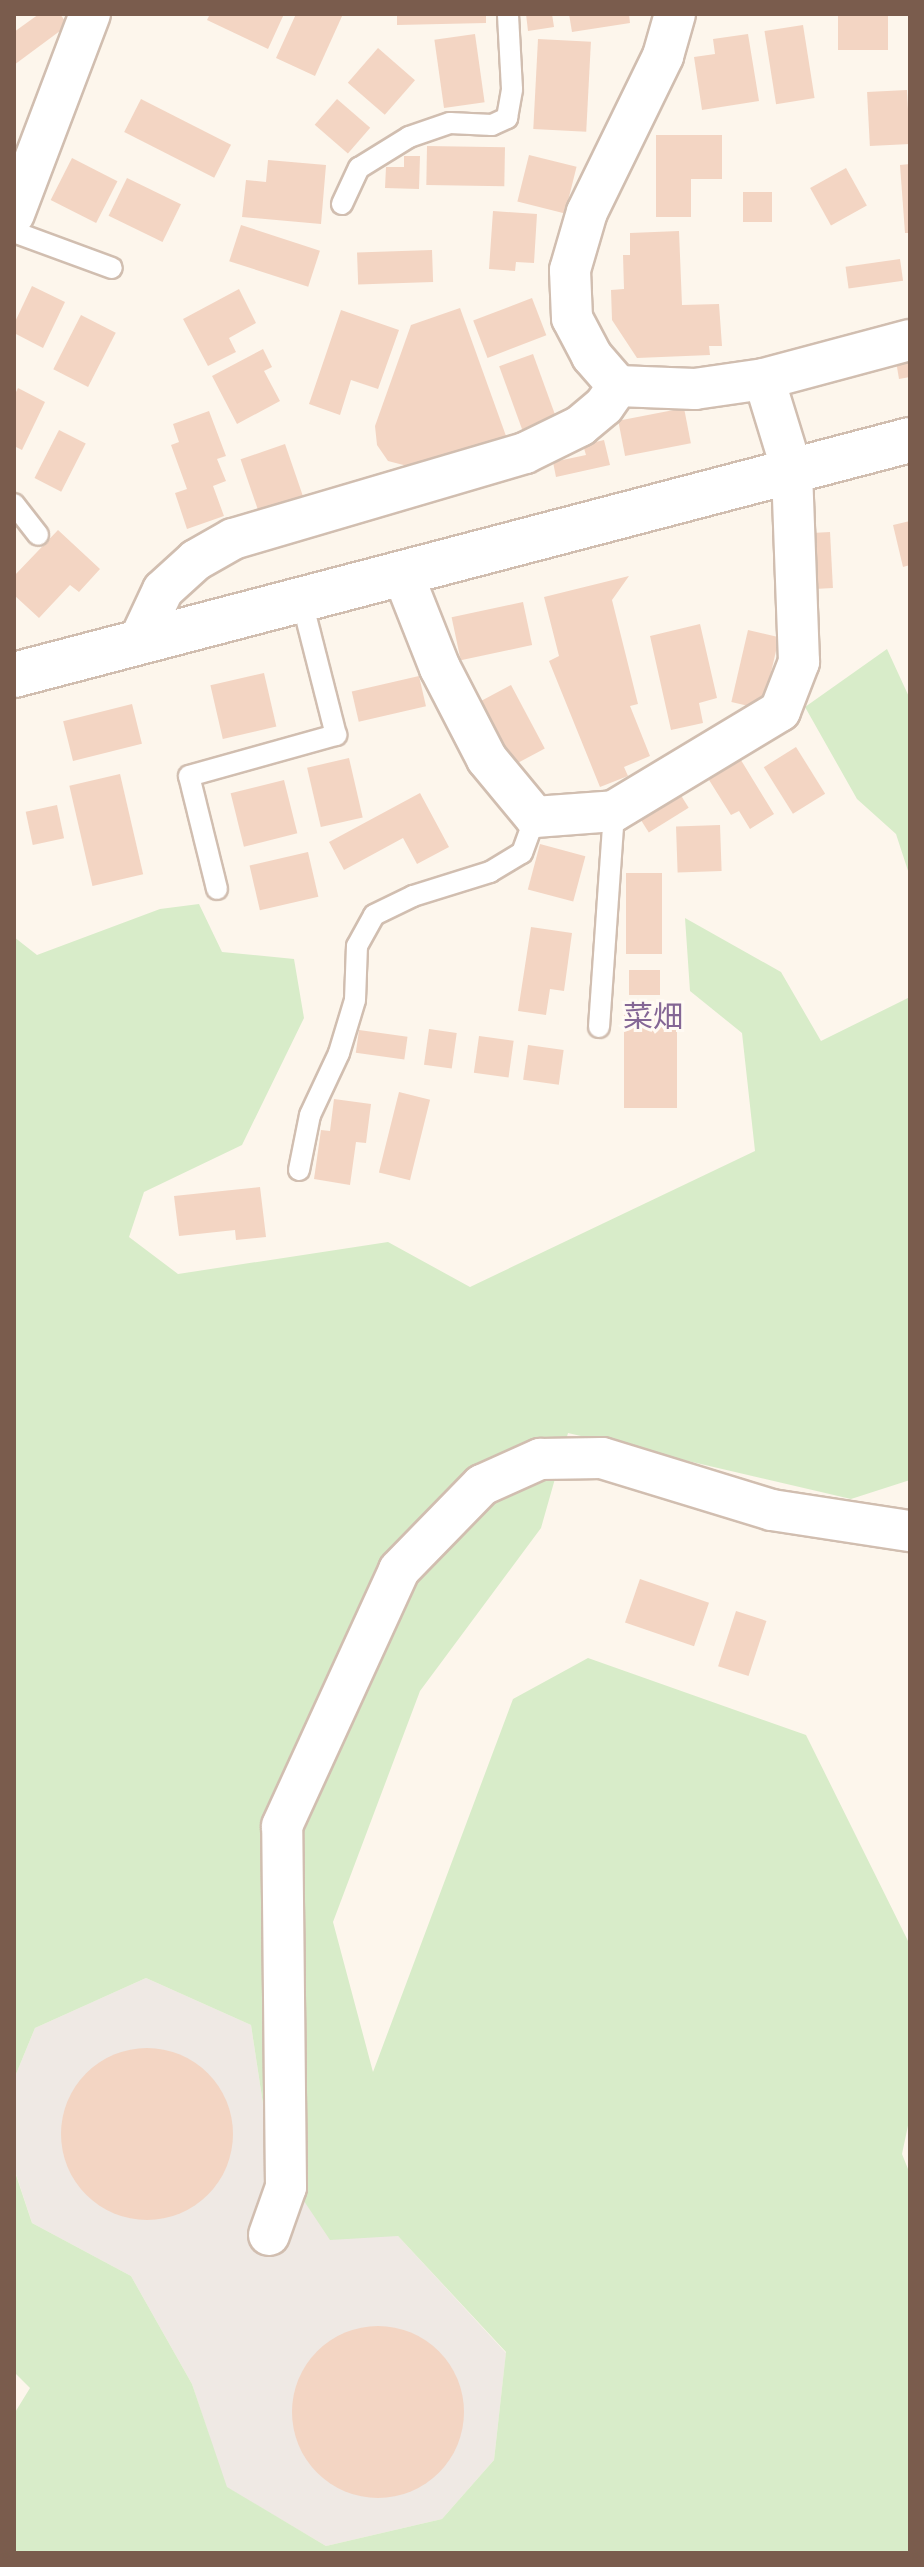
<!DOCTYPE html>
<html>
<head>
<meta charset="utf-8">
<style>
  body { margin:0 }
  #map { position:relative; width:924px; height:2567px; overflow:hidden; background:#fdf6ec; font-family:"Archivo Narrow","Noto Sans JP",sans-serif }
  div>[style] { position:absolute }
  .industrial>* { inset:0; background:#efe9e4 }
  .green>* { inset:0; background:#d8ecc9 }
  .building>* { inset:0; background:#f3d5c3; transform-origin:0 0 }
  .round { border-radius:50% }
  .roads { filter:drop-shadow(2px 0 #d1beb0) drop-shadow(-2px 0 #d1beb0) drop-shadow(0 2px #d1beb0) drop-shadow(0 -2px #d1beb0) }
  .service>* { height:20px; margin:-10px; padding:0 10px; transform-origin:10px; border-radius:10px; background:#fff }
  .minor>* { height:40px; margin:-20px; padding:0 20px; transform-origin:20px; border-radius:20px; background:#fff }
  .tertiary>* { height:44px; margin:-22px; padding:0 22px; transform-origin:22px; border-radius:22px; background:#fff }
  span { translate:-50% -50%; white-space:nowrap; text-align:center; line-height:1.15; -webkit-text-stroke:6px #fffaf3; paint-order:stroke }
  .quarter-label { font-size:30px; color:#846695 }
  .frame { position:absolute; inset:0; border:16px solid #7a5c4d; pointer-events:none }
</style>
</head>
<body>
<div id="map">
  <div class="industrial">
    <div style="clip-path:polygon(146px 1978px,251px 2025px,270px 2150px,398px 2236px,506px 2353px,494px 2460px,442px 2519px,326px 2546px,226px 2487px,192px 2384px,131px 2276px,32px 2223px,14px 2168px,14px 2079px,35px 2028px)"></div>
  </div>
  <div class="green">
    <div style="clip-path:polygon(887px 649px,910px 699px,910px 877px,896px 834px,857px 799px,805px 707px)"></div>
    <div style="clip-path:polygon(199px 904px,222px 952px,294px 959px,304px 1018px,242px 1145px,144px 1192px,129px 1237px,178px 1274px,388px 1242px,470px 1287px,755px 1151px,742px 1033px,690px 991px,685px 918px,781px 972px,821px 1041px,910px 997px,910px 1480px,851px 1499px,568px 1433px,541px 1528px,420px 1691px,333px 1922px,373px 2072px,513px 1699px,588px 1658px,806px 1735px,910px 1945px,910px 2116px,902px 2154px,910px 2174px,910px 2553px,14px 2553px,14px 2414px,30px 2388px,14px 2372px,14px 2169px,32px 2223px,131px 2276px,192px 2384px,227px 2487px,326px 2546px,442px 2519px,494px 2460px,506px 2352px,398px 2236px,330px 2240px,270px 2150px,251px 2025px,146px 1978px,35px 2028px,14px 2079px,14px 937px,37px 955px,160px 909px)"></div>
  </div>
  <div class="building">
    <div style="clip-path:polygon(39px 14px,60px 14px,68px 25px,14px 65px,14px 32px)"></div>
    <div style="clip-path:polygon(210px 14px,284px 14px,268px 49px,207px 20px)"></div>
    <div style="clip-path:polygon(296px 14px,343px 14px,315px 76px,276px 58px)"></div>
    <div style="clip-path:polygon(397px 14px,486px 14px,486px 23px,397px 25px)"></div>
    <div style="clip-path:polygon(526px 14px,552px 14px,554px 27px,528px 31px)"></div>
    <div style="clip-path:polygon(569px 14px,629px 14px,630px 23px,572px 32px)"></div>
    <div style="left:838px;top:14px;width:50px;height:36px"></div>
    <div style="left:803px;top:25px;width:74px;height:39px;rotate:81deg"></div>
    <div style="left:475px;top:34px;width:69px;height:41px;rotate:82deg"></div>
    <div style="clip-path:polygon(748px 34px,759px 101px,702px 110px,694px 57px,715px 54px,713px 39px)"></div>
    <div style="left:538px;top:39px;width:53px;height:90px;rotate:3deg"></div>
    <div style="left:378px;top:48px;width:49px;height:46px;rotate:41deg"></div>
    <div style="left:907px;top:90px;width:54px;height:40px;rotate:87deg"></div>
    <div style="left:141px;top:99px;width:101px;height:37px;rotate:27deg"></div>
    <div style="left:337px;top:99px;width:44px;height:34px;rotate:41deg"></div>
    <div style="clip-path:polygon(656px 135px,722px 135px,722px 179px,691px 179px,691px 217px,656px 217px)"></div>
    <div style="left:427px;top:146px;width:78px;height:39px;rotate:1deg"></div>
    <div style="left:529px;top:155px;width:49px;height:48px;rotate:14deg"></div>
    <div style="clip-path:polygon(404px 156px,420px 156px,419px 189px,385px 188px,386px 167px,404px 167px)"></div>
    <div style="left:72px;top:158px;width:51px;height:47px;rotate:27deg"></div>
    <div style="clip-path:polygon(268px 160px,326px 165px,321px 224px,242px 217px,246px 180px,266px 182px)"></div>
    <div style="clip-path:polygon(910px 164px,910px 233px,905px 233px,900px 165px)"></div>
    <div style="left:846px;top:168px;width:43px;height:41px;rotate:61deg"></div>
    <div style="left:127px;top:178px;width:60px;height:42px;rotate:26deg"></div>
    <div style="left:743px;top:192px;width:29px;height:30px"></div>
    <div style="clip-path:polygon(493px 211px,537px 214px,534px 263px,516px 262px,515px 271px,489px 269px)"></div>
    <div style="left:241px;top:225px;width:83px;height:38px;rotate:18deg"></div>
    <div style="clip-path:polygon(679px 231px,682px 305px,719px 304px,722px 346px,709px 346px,710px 355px,637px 358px,612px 320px,611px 290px,624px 289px,623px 255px,630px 255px,630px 233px)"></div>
    <div style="left:432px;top:250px;width:32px;height:75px;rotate:88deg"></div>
    <div style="left:900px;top:259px;width:22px;height:55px;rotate:82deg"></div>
    <div style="clip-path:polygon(32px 286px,65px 302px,43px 348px,14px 333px,14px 324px)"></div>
    <div style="clip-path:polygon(239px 289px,256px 323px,229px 338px,236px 352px,208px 366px,183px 319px)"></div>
    <div style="left:532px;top:298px;width:40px;height:63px;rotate:69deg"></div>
    <div style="clip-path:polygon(460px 308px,506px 436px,415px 468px,388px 461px,377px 445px,375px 426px,411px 325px)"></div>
    <div style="clip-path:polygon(341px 310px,399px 330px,378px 389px,351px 380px,340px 415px,309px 404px)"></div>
    <div style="left:81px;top:315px;width:39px;height:61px;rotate:27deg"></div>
    <div style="clip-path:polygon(263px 349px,272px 367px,264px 371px,280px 401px,237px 424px,212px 376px)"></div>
    <div style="left:533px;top:354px;width:68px;height:36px;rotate:70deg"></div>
    <div style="clip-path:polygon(910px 358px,910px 377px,899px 379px,896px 361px)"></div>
    <div style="clip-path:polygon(18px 388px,45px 402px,22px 450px,14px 446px,14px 396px)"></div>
    <div style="left:684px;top:408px;width:36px;height:67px;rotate:79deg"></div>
    <div style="clip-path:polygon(209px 411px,226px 456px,217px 459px,226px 481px,213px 486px,224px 516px,187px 529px,175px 493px,187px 489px,171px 445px,179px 442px,173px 424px)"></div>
    <div style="left:59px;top:430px;width:30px;height:54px;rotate:27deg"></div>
    <div style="clip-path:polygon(604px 440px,610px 465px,556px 477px,553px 462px,586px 455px,583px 445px)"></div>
    <div style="left:285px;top:444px;width:55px;height:47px;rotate:71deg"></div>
    <div style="clip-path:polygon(910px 521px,910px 565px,903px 567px,893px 525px)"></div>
    <div style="clip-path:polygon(58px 530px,100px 569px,79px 592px,70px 585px,39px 618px,14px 595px,14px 576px)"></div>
    <div style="left:830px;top:532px;width:56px;height:23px;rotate:87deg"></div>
    <div style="clip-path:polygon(629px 576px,612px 600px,638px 704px,630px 706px,650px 756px,624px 767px,628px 776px,600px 787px,549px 661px,559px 656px,544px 597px)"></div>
    <div style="left:523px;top:602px;width:44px;height:73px;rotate:78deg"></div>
    <div style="clip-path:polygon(700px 624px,717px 698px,699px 703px,703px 723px,671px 730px,650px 636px)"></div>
    <div style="left:748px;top:630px;width:32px;height:74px;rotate:13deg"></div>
    <div style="left:264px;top:673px;width:55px;height:55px;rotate:77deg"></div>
    <div style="left:419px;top:676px;width:31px;height:69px;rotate:77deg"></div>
    <div style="left:511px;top:685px;width:72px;height:43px;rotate:62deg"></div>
    <div style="left:132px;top:704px;width:41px;height:71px;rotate:76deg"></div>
    <div style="left:796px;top:747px;width:55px;height:38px;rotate:58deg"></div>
    <div style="clip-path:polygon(736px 752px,774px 814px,750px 829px,739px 811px,731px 815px,704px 772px)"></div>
    <div style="left:349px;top:758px;width:61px;height:43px;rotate:77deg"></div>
    <div style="left:120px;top:774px;width:103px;height:52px;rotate:77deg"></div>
    <div style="left:284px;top:780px;width:55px;height:55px;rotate:76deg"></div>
    <div style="left:677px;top:789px;width:22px;height:47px;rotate:58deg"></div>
    <div style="clip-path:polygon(420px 793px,449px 847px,417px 864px,403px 838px,344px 870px,329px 842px)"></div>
    <div style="left:57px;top:805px;width:34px;height:32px;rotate:78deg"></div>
    <div style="left:720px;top:825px;width:46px;height:44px;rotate:88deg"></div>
    <div style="left:540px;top:844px;width:47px;height:47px;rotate:15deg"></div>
    <div style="left:308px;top:852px;width:46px;height:60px;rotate:77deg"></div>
    <div style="left:626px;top:873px;width:36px;height:81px"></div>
    <div style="clip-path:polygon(531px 927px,572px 933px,564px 991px,550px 989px,546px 1015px,518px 1011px)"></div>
    <div style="left:629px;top:970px;width:31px;height:25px"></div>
    <div style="left:624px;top:1014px;width:53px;height:94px"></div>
    <div style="left:429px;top:1029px;width:28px;height:36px;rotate:8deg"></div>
    <div style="left:359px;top:1030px;width:49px;height:23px;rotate:8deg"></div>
    <div style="left:479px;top:1036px;width:35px;height:37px;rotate:8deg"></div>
    <div style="left:528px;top:1045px;width:36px;height:35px;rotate:8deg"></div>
    <div style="left:399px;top:1092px;width:32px;height:83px;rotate:14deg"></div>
    <div style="clip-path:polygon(334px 1099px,371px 1104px,366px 1143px,356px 1142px,350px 1185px,314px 1179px,321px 1130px,330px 1131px)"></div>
    <div style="clip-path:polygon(260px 1187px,266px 1237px,236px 1240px,235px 1230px,179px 1236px,174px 1196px)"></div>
    <div style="left:640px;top:1579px;width:73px;height:46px;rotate:19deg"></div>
    <div style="left:736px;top:1611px;width:32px;height:58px;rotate:18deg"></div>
    <div class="round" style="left:61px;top:2048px;width:172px;height:172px"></div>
    <div class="round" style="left:292px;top:2326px;width:172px;height:172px"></div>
  </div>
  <div class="roads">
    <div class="service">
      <div style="left:342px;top:204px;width:40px;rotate:-65deg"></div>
      <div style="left:359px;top:168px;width:59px;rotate:-31.8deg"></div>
      <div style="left:409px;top:137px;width:43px;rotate:-18.9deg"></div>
      <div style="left:450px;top:123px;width:42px;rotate:2.7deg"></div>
      <div style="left:492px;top:125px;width:17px;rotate:-25deg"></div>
      <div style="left:507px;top:118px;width:29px;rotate:-80deg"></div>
      <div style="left:512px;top:89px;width:75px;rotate:-93.1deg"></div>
      <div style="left:14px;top:232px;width:104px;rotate:20.2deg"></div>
      <div style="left:14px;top:504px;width:39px;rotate:52deg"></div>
      <div style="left:217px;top:889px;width:116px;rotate:-103.9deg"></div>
      <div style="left:189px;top:776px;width:153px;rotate:-15.6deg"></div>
      <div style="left:336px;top:735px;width:141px;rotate:-104.3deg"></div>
      <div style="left:599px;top:1027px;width:217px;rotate:-86deg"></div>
      <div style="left:299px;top:1170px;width:56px;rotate:-78.7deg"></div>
      <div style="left:310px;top:1115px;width:68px;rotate:-64.9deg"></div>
      <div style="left:339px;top:1053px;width:55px;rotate:-73.2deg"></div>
      <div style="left:355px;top:1000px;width:54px;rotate:-87.9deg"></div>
      <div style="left:357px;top:946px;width:35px;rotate:-61deg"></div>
      <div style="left:374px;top:915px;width:43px;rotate:-26deg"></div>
      <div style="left:413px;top:896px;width:81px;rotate:-17.3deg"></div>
      <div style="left:490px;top:872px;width:37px;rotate:-31deg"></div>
      <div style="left:522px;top:853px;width:38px;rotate:-70deg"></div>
    </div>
    <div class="minor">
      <div style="left:14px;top:214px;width:214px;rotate:-69.2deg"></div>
      <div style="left:764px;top:379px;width:151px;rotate:-15deg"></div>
      <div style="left:402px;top:572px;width:103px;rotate:68.4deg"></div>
      <div style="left:440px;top:668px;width:102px;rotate:62.7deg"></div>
      <div style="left:487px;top:759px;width:75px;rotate:50.4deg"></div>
      <div style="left:535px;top:817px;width:79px;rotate:-4.3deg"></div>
      <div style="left:614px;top:811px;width:194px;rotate:-31.1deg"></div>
      <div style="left:780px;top:711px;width:53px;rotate:-68.8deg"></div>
      <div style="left:799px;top:662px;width:192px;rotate:-92.1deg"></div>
      <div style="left:792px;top:470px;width:95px;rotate:-107.1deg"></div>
      <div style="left:764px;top:379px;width:70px;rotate:171.8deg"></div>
      <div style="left:695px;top:389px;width:77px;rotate:-177.8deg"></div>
      <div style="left:618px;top:386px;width:40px;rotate:-131deg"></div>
      <div style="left:592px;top:356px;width:43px;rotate:-117.8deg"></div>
      <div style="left:572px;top:318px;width:48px;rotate:-92.4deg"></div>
      <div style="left:570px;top:270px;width:60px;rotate:-73.7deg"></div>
      <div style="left:587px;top:212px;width:174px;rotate:-64deg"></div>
      <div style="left:663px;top:56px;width:44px;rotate:-74.1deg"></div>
      <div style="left:139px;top:641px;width:56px;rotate:-64.8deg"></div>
      <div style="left:163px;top:590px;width:45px;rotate:-42.3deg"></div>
      <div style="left:196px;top:560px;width:43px;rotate:-29.6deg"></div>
      <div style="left:233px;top:539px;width:304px;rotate:-16.4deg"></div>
      <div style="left:525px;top:453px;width:61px;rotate:-26.1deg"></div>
      <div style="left:580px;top:426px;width:31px;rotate:-40deg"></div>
      <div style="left:604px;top:406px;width:24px;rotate:-55deg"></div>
      <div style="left:269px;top:2235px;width:51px;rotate:-70.5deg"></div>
      <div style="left:286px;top:2187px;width:361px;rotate:-90.6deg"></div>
      <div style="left:282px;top:1826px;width:281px;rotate:-65.4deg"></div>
      <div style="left:399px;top:1570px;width:119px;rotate:-45.7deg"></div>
      <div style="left:482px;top:1485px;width:64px;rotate:-24.1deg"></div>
      <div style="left:540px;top:1459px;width:62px;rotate:-0.9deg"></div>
      <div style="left:602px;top:1458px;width:178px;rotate:17deg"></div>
      <div style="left:772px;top:1510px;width:140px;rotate:8.7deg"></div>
    </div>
    <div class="tertiary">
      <div style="left:14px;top:675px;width:926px;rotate:-14.7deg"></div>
    </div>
  </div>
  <div class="quarter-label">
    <span style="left:653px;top:1016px">菜畑</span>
  </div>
  <div class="frame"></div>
</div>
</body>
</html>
